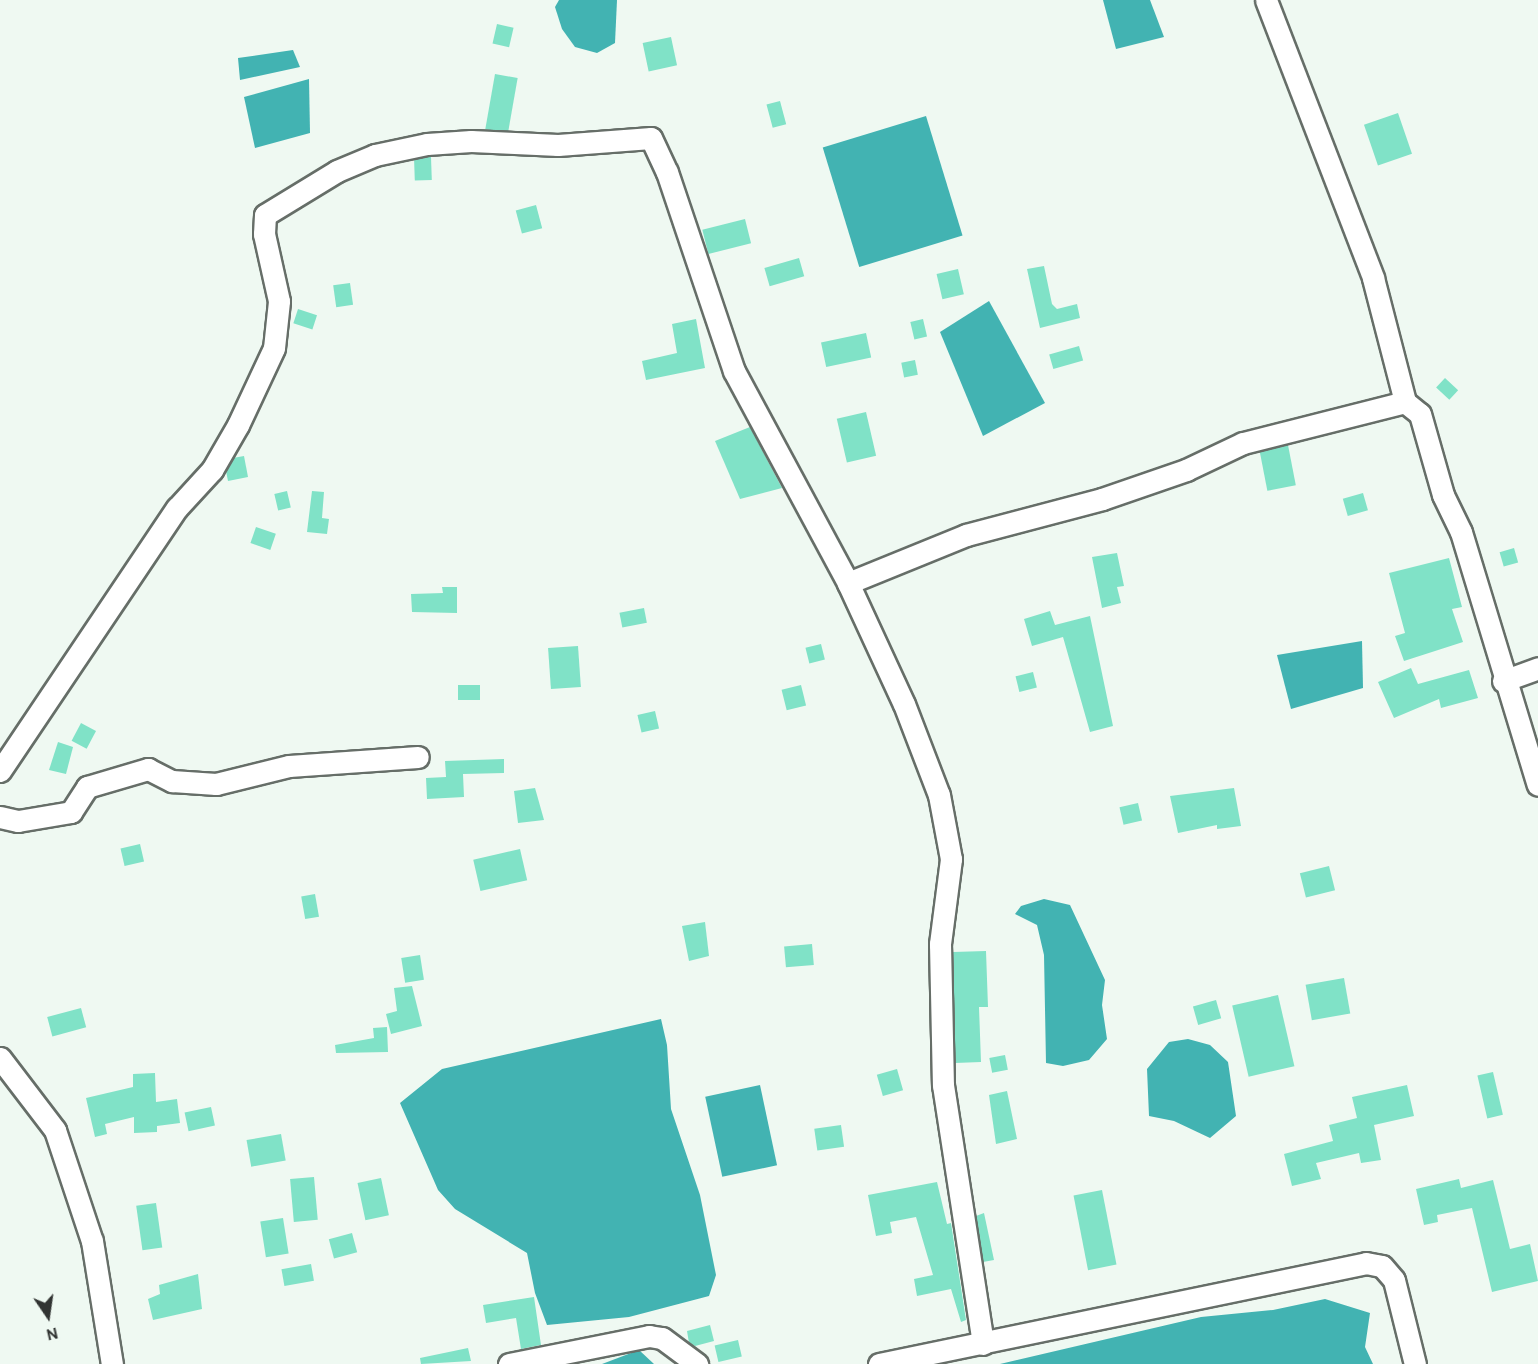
<!DOCTYPE html>
<html>
<head>
<meta charset="utf-8">
<style>
  body { margin:0 }
  #map { position:relative; width:1538px; height:1364px; overflow:hidden; background:#eff9f2; font-family:Cabin,sans-serif }
  div>[style] { position:absolute }
  .water>* { inset:0; background:#42b3b2; transform-origin:0 0 }
  .building>* { inset:0; background:#80e2c7; transform-origin:0 0 }
  .roads { filter:drop-shadow(2px 0 #666e68) drop-shadow(-2px 0 #666e68) drop-shadow(0 2px #666e68) drop-shadow(0 -2px #666e68) }
  .minor>* { height:21px; margin:-10.5px; padding:0 10.5px; transform-origin:10.5px; border-radius:10.5px; background:#fff }
  span { translate:-50% -50%; white-space:nowrap; text-align:center; line-height:1.15; -webkit-text-stroke:5px #eff9f2; paint-order:stroke }
  .north { position:absolute; left:18px; top:1286px; width:60px; height:60px; -webkit-text-stroke:4px #eff9f2; paint-order:stroke; rotate:167deg; font-size:16px; font-weight:700; line-height:24px; text-align:center; color:#313432 }
  .north::after { content:''; display:block; margin:auto; width:21px; height:27px; background:#313432; clip-path:polygon(50% 0,100% 100%,50% 72%,0 100%) }
</style>
</head>
<body>
<div id="map">
  <div class="water">
    <div style="clip-path:polygon(559px 0,617px 0,615px 43px,597px 53px,575px 47px,562px 29px,555px 7px)"></div>
    <div style="clip-path:polygon(1103px 0,1150px 0,1164px 37px,1116px 49px)"></div>
    <div style="clip-path:polygon(293px 50px,300px 67px,240px 80px,238px 58px)"></div>
    <div style="clip-path:polygon(309px 79px,310px 133px,255px 148px,244px 97px)"></div>
    <div style="left:926px;top:116px;width:125px;height:108px;rotate:73deg"></div>
    <div style="clip-path:polygon(989px 301px,1045px 403px,983px 436px,940px 332px)"></div>
    <div style="clip-path:polygon(1362px 641px,1363px 688px,1291px 709px,1277px 655px)"></div>
    <div style="clip-path:polygon(1044px 899px,1070px 905px,1105px 980px,1102px 1005px,1107px 1039px,1089px 1060px,1063px 1066px,1046px 1063px,1044px 955px,1037px 925px,1015px 914px,1021px 906px)"></div>
    <div style="clip-path:polygon(661px 1019px,667px 1045px,671px 1109px,700px 1195px,716px 1275px,709px 1296px,629px 1317px,547px 1325px,535px 1293px,527px 1253px,455px 1209px,438px 1190px,400px 1103px,442px 1069px)"></div>
    <div style="clip-path:polygon(1188px 1039px,1210px 1045px,1228px 1062px,1236px 1116px,1210px 1138px,1174px 1121px,1149px 1116px,1147px 1069px,1169px 1042px)"></div>
    <div style="left:760px;top:1085px;width:82px;height:56px;rotate:78deg"></div>
    <div style="clip-path:polygon(1325px 1299px,1370px 1313px,1365px 1347px,1373px 1364px,1000px 1364px,1201px 1317px,1273px 1310px)"></div>
    <div style="clip-path:polygon(639px 1350px,654px 1364px,602px 1364px)"></div>
  </div>
  <div class="building">
    <div style="left:497px;top:24px;width:17px;height:20px;rotate:13deg"></div>
    <div style="left:671px;top:37px;width:29px;height:29px;rotate:78deg"></div>
    <div style="left:495px;top:74px;width:23px;height:56px;rotate:10deg"></div>
    <div style="left:780px;top:101px;width:24px;height:14px;rotate:75deg"></div>
    <div style="left:1398px;top:113px;width:43px;height:36px;rotate:71deg"></div>
    <div style="left:431px;top:157px;width:23px;height:17px;rotate:88deg"></div>
    <div style="left:536px;top:205px;width:24px;height:21px;rotate:75deg"></div>
    <div style="left:745px;top:219px;width:25px;height:44px;rotate:76deg"></div>
    <div style="left:799px;top:258px;width:19px;height:36px;rotate:74deg"></div>
    <div style="clip-path:polygon(1044px 266px,1052px 304px,1057px 309px,1077px 304px,1080px 318px,1040px 328px,1027px 269px)"></div>
    <div style="left:958px;top:269px;width:26px;height:22px;rotate:77deg"></div>
    <div style="left:350px;top:283px;width:22px;height:17px;rotate:82deg"></div>
    <div style="left:298px;top:309px;width:20px;height:15px;rotate:18deg"></div>
    <div style="clip-path:polygon(696px 319px,705px 368px,646px 380px,642px 361px,677px 353px,672px 324px)"></div>
    <div style="left:923px;top:319px;width:18px;height:13px;rotate:77deg"></div>
    <div style="left:866px;top:333px;width:25px;height:46px;rotate:78deg"></div>
    <div style="left:1079px;top:346px;width:15px;height:31px;rotate:74deg"></div>
    <div style="left:915px;top:360px;width:15px;height:14px;rotate:79deg"></div>
    <div style="left:1445px;top:378px;width:18px;height:13px;rotate:43deg"></div>
    <div style="left:866px;top:412px;width:45px;height:30px;rotate:77deg"></div>
    <div style="clip-path:polygon(750px 427px,782px 488px,740px 499px,715px 441px)"></div>
    <div style="left:1288px;top:445px;width:41px;height:29px;rotate:79deg"></div>
    <div style="clip-path:polygon(244px 456px,248px 477px,228px 481px,226px 471px,233px 458px)"></div>
    <div style="left:287px;top:491px;width:17px;height:13px;rotate:77deg"></div>
    <div style="clip-path:polygon(312px 491px,324px 492px,322px 518px,329px 519px,327px 534px,307px 532px)"></div>
    <div style="left:1363px;top:493px;width:18px;height:21px;rotate:74deg"></div>
    <div style="left:256px;top:527px;width:21px;height:17px;rotate:19deg"></div>
    <div style="left:1514px;top:548px;width:15px;height:15px;rotate:74deg"></div>
    <div style="clip-path:polygon(1117px 553px,1124px 586px,1117px 587px,1121px 603px,1102px 608px,1092px 557px)"></div>
    <div style="clip-path:polygon(1449px 558px,1462px 607px,1452px 609px,1463px 642px,1404px 661px,1395px 636px,1405px 633px,1389px 573px)"></div>
    <div style="clip-path:polygon(442px 587px,457px 587px,457px 613px,412px 612px,411px 594px,443px 593px)"></div>
    <div style="left:644px;top:608px;width:15px;height:25px;rotate:79deg"></div>
    <div style="clip-path:polygon(1050px 611px,1055px 625px,1090px 616px,1113px 726px,1090px 732px,1063px 637px,1032px 646px,1024px 619px)"></div>
    <div style="left:821px;top:644px;width:16px;height:16px;rotate:76deg"></div>
    <div style="left:578px;top:646px;width:41px;height:30px;rotate:86deg"></div>
    <div style="clip-path:polygon(1411px 668px,1418px 684px,1469px 670px,1478px 698px,1441px 708px,1439px 699px,1394px 718px,1378px 682px)"></div>
    <div style="left:1033px;top:672px;width:16px;height:18px;rotate:76deg"></div>
    <div style="left:480px;top:685px;width:15px;height:22px;rotate:90deg"></div>
    <div style="left:801px;top:685px;width:21px;height:20px;rotate:76deg"></div>
    <div style="left:655px;top:711px;width:18px;height:18px;rotate:77deg"></div>
    <div style="left:81px;top:723px;width:17px;height:20px;rotate:28deg"></div>
    <div style="clip-path:polygon(58px 742px,73px 747px,66px 774px,49px 770px)"></div>
    <div style="clip-path:polygon(504px 759px,504px 773px,463px 774px,464px 797px,427px 799px,426px 778px,446px 777px,445px 761px)"></div>
    <div style="clip-path:polygon(535px 788px,544px 820px,518px 823px,514px 791px)"></div>
    <div style="clip-path:polygon(1234px 788px,1241px 826px,1217px 829px,1217px 825px,1178px 833px,1170px 796px)"></div>
    <div style="left:1138px;top:803px;width:18px;height:19px;rotate:77deg"></div>
    <div style="left:140px;top:844px;width:18px;height:20px;rotate:77deg"></div>
    <div style="left:520px;top:849px;width:32px;height:48px;rotate:77deg"></div>
    <div style="left:1329px;top:866px;width:25px;height:30px;rotate:76deg"></div>
    <div style="left:315px;top:894px;width:23px;height:14px;rotate:80deg"></div>
    <div style="clip-path:polygon(705px 922px,709px 956px,689px 961px,682px 926px)"></div>
    <div style="left:812px;top:944px;width:21px;height:28px;rotate:85deg"></div>
    <div style="clip-path:polygon(986px 951px,988px 1007px,979px 1007px,981px 1062px,955px 1063px,953px 952px)"></div>
    <div style="left:420px;top:955px;width:25px;height:19px;rotate:81deg"></div>
    <div style="left:1344px;top:978px;width:36px;height:39px;rotate:80deg"></div>
    <div style="clip-path:polygon(412px 986px,422px 1026px,391px 1034px,386px 1014px,397px 1011px,394px 988px)"></div>
    <div style="left:1278px;top:995px;width:73px;height:47px;rotate:77deg"></div>
    <div style="left:1216px;top:1000px;width:19px;height:24px;rotate:74deg"></div>
    <div style="left:81px;top:1008px;width:20px;height:35px;rotate:75deg"></div>
    <div style="clip-path:polygon(387px 1027px,388px 1052px,336px 1053px,335px 1045px,374px 1038px,373px 1028px)"></div>
    <div style="left:1005px;top:1055px;width:15px;height:16px;rotate:79deg"></div>
    <div style="left:897px;top:1069px;width:22px;height:21px;rotate:74deg"></div>
    <div style="left:1493px;top:1072px;width:44px;height:16px;rotate:77deg"></div>
    <div style="clip-path:polygon(155px 1073px,156px 1102px,177px 1099px,180px 1123px,157px 1126px,157px 1132px,134px 1133px,134px 1117px,105px 1124px,107px 1134px,95px 1137px,86px 1098px,133px 1087px,133px 1074px)"></div>
    <div style="clip-path:polygon(1407px 1085px,1414px 1116px,1374px 1125px,1381px 1160px,1361px 1163px,1359px 1153px,1316px 1163px,1321px 1179px,1292px 1186px,1284px 1154px,1333px 1141px,1329px 1125px,1357px 1118px,1352px 1097px)"></div>
    <div style="clip-path:polygon(1007px 1091px,1017px 1139px,996px 1144px,989px 1095px)"></div>
    <div style="left:211px;top:1107px;width:19px;height:27px;rotate:78deg"></div>
    <div style="left:841px;top:1125px;width:22px;height:27px;rotate:82deg"></div>
    <div style="left:281px;top:1134px;width:27px;height:35px;rotate:80deg"></div>
    <div style="left:314px;top:1177px;width:43px;height:24px;rotate:85deg"></div>
    <div style="left:381px;top:1178px;width:38px;height:24px;rotate:78deg"></div>
    <div style="clip-path:polygon(1459px 1179px,1461px 1188px,1493px 1180px,1510px 1249px,1530px 1244px,1538px 1281px,1492px 1292px,1472px 1208px,1437px 1215px,1438px 1222px,1424px 1225px,1416px 1189px)"></div>
    <div style="clip-path:polygon(937px 1182px,947px 1224px,951px 1223px,966px 1320px,961px 1322px,951px 1289px,917px 1296px,914px 1279px,933px 1275px,916px 1217px,890px 1222px,892px 1233px,876px 1236px,868px 1195px)"></div>
    <div style="left:1102px;top:1190px;width:76px;height:29px;rotate:79deg"></div>
    <div style="left:156px;top:1203px;width:45px;height:20px;rotate:82deg"></div>
    <div style="clip-path:polygon(984px 1213px,994px 1260px,983px 1262px,976px 1216px)"></div>
    <div style="left:283px;top:1218px;width:36px;height:23px;rotate:81deg"></div>
    <div style="left:352px;top:1233px;width:20px;height:24px;rotate:75deg"></div>
    <div style="left:311px;top:1264px;width:17px;height:30px;rotate:80deg"></div>
    <div style="clip-path:polygon(198px 1274px,202px 1309px,153px 1320px,148px 1299px,160px 1294px,159px 1285px)"></div>
    <div style="clip-path:polygon(534px 1297px,541px 1345px,521px 1349px,516px 1318px,486px 1323px,483px 1305px)"></div>
    <div style="clip-path:polygon(710px 1325px,714px 1341px,695px 1346px,689px 1343px,687px 1331px)"></div>
    <div style="left:738px;top:1340px;width:17px;height:24px;rotate:77deg"></div>
    <div style="clip-path:polygon(468px 1348px,471px 1361px,421px 1364px,420px 1358px)"></div>
  </div>
  <div class="roads">
    <div class="minor">
      <div style="left:1266px;top:0;width:298px;rotate:68.9deg"></div>
      <div style="left:1373px;top:278px;width:128px;rotate:75.5deg"></div>
      <div style="left:1405px;top:402px;width:19px;rotate:39deg"></div>
      <div style="left:1420px;top:414px;width:84px;rotate:74.1deg"></div>
      <div style="left:1443px;top:495px;width:41px;rotate:64.1deg"></div>
      <div style="left:1461px;top:532px;width:264px;rotate:73.1deg"></div>
      <div style="left:848px;top:583px;width:127px;rotate:-22.1deg"></div>
      <div style="left:966px;top:535px;width:141px;rotate:-14.8deg"></div>
      <div style="left:1102px;top:499px;width:89px;rotate:-19deg"></div>
      <div style="left:1186px;top:470px;width:63px;rotate:-25.3deg"></div>
      <div style="left:1243px;top:443px;width:167px;rotate:-14.2deg"></div>
      <div style="left:1503px;top:681px;width:37px;rotate:-20deg"></div>
      <div style="left:0;top:771px;width:317px;rotate:-56.1deg"></div>
      <div style="left:177px;top:508px;width:52px;rotate:-47.4deg"></div>
      <div style="left:212px;top:470px;width:52px;rotate:-60deg"></div>
      <div style="left:238px;top:425px;width:85px;rotate:-64.9deg"></div>
      <div style="left:274px;top:348px;width:47px;rotate:-83.9deg"></div>
      <div style="left:279px;top:301px;width:69px;rotate:-102.6deg"></div>
      <div style="left:264px;top:234px;width:19px;rotate:-87deg"></div>
      <div style="left:265px;top:215px;width:84px;rotate:-31.4deg"></div>
      <div style="left:337px;top:171px;width:41px;rotate:-22.8deg"></div>
      <div style="left:375px;top:155px;width:53px;rotate:-11.9deg"></div>
      <div style="left:427px;top:144px;width:44px;rotate:-3.9deg"></div>
      <div style="left:471px;top:141px;width:87px;rotate:2.6deg"></div>
      <div style="left:558px;top:145px;width:93px;rotate:-4.3deg"></div>
      <div style="left:651px;top:138px;width:38px;rotate:65deg"></div>
      <div style="left:667px;top:172px;width:210px;rotate:71.4deg"></div>
      <div style="left:734px;top:371px;width:241px;rotate:61.7deg"></div>
      <div style="left:848px;top:583px;width:133px;rotate:65.2deg"></div>
      <div style="left:904px;top:704px;width:97px;rotate:69deg"></div>
      <div style="left:939px;top:795px;width:65px;rotate:79.4deg"></div>
      <div style="left:951px;top:859px;width:86px;rotate:97.4deg"></div>
      <div style="left:940px;top:944px;width:141px;rotate:88.8deg"></div>
      <div style="left:943px;top:1085px;width:262px;rotate:81.2deg"></div>
      <div style="left:0;top:817px;width:18px;rotate:13deg"></div>
      <div style="left:18px;top:821px;width:54px;rotate:-9.6deg"></div>
      <div style="left:71px;top:812px;width:30px;rotate:-57deg"></div>
      <div style="left:87px;top:787px;width:64px;rotate:-16.4deg"></div>
      <div style="left:148px;top:769px;width:27px;rotate:27deg"></div>
      <div style="left:172px;top:781px;width:44px;rotate:3.9deg"></div>
      <div style="left:216px;top:784px;width:75px;rotate:-13.9deg"></div>
      <div style="left:289px;top:766px;width:129px;rotate:-4deg"></div>
      <div style="left:0;top:1058px;width:91px;rotate:52.6deg"></div>
      <div style="left:55px;top:1130px;width:117px;rotate:71.6deg"></div>
      <div style="left:92px;top:1241px;width:125px;rotate:80.8deg"></div>
      <div style="left:509px;top:1364px;width:143px;rotate:-11.3deg"></div>
      <div style="left:649px;top:1336px;width:13px;rotate:9deg"></div>
      <div style="left:662px;top:1338px;width:44px;rotate:36.6deg"></div>
      <div style="left:879px;top:1364px;width:497px;rotate:-11.7deg"></div>
      <div style="left:1366px;top:1263px;width:16px;rotate:11deg"></div>
      <div style="left:1382px;top:1266px;width:18px;rotate:49deg"></div>
      <div style="left:1394px;top:1280px;width:87px;rotate:76deg"></div>
    </div>
  </div>
  <div class="north">N</div>
</div>
</body>
</html>
